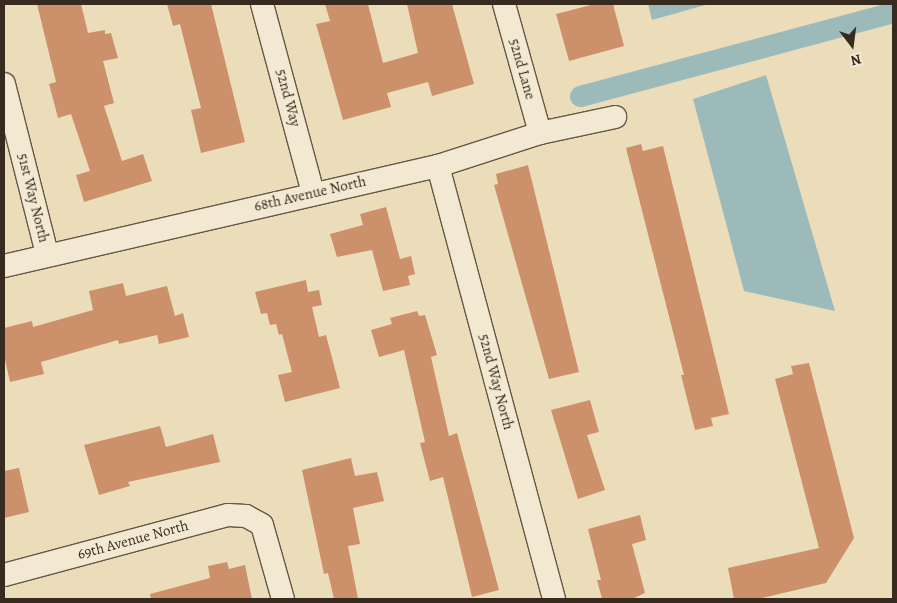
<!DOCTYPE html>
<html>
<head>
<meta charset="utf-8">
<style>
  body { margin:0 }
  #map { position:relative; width:897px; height:603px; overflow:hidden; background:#ecddba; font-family:Alegreya,serif }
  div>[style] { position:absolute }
  .water>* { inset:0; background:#9cbab9 }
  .canal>* { height:21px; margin:-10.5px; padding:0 10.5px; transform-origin:10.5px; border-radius:10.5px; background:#9cbab9 }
  .building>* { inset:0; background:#cc916b }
  .roads { filter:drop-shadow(1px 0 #645745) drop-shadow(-1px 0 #645745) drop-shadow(0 1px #645745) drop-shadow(0 -1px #645745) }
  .minor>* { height:22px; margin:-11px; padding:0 11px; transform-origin:11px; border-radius:11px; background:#f3e9d2 }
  span { translate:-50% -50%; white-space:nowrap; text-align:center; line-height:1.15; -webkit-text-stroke:5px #f3e9d2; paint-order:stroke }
  .street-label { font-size:15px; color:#372a1e }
  .frame { position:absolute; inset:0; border:5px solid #372a1e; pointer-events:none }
  .north { position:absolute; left:827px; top:20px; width:50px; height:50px; -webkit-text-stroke:4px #f3e9d2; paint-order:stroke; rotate:165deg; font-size:14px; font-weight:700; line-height:20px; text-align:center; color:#372a1e }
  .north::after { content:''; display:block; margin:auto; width:18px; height:22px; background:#372a1e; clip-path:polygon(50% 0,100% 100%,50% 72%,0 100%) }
</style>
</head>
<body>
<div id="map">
  <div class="water">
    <div style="clip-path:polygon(648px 4px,709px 4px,652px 20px)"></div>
    <div style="clip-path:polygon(766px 75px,835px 311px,744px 291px,693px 99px)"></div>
  </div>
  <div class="canal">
    <div style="left:580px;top:96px;width:324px;rotate:-15deg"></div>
  </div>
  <div class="building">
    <div style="clip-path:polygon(37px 4px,81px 4px,88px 33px,105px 30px,105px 34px,111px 33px,118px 58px,103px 61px,114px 103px,104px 106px,122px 161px,143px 154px,152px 181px,84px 202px,76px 175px,90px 171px,71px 114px,58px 118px,49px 84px,56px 82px)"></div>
    <div style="clip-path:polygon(167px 4px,211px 4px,245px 142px,201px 153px,191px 110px,201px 108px,180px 24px,173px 26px)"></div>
    <div style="clip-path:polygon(325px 4px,368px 4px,383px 63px,418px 53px,407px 4px,452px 4px,474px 84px,432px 96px,428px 82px,387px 93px,391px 107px,343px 120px,316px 24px,330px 21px)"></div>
    <div style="clip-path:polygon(595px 4px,613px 4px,624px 46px,569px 61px,556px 14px)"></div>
    <div style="clip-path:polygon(641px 144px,643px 151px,663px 146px,729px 414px,711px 418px,713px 426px,695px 430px,681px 375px,684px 375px,626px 148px)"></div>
    <div style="clip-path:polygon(528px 165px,579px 372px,549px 379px,494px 185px,498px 184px,496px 174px)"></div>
    <div style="clip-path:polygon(386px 207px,400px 259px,411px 256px,415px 274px,408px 276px,410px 285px,383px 291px,372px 250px,337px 257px,330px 234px,363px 225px,360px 214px)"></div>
    <div style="clip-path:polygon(306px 280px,308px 292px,319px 290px,322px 305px,312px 307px,319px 337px,326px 335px,340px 388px,285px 402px,278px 375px,292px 372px,282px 334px,279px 335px,276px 324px,270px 325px,267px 313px,261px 314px,255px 292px)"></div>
    <div style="clip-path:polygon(123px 283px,126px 296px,167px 286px,175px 316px,183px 313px,189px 337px,159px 344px,157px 335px,119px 344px,118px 340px,41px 362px,44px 374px,10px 382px,4px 355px,4px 328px,32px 321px,33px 327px,93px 310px,89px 291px)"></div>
    <div style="clip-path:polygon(417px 311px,419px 316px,425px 315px,437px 355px,431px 357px,449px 436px,457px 433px,499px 590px,472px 597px,443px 477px,430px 481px,420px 443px,425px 442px,404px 350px,379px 357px,371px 330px,392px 324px,390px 318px)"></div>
    <div style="clip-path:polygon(809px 363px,854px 538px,826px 583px,758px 599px,734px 599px,728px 568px,819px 548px,775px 379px,793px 374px,791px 366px)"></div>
    <div style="clip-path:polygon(590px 400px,599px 432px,587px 435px,605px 490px,578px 499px,551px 410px)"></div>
    <div style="clip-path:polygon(160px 426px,166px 447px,213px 434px,220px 462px,128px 482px,130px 486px,99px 495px,84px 445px)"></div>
    <div style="clip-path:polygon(351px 458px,355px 476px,377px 472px,384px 501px,353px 508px,360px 544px,348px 546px,358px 599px,334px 599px,328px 573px,324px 574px,302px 470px)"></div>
    <div style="clip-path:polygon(19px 468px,29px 512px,4px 518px,4px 471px)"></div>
    <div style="clip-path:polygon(640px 515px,646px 540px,632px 544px,645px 593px,632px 599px,602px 599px,597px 580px,601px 580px,588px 529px)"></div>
    <div style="clip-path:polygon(227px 562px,229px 569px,245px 565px,252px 599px,151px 599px,150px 594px,210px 578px,208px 566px)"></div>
  </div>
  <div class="roads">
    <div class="minor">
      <div style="left:262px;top:4px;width:196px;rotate:74.9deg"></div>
      <div style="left:504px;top:4px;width:134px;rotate:74.4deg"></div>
      <div style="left:4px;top:84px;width:175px;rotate:75.8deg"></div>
      <div style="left:438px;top:166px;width:448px;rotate:75deg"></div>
      <div style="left:4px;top:266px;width:445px;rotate:-13deg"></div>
      <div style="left:438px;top:166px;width:107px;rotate:-17.9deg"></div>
      <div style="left:540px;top:133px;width:77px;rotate:-12deg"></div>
      <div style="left:4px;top:575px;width:232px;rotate:-15deg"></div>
      <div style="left:228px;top:515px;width:18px;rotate:3deg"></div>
      <div style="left:246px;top:516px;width:18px;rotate:29deg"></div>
      <div style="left:262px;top:525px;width:77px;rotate:74.2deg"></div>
    </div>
  </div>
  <div class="street-label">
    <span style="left:522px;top:69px;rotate:74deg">52nd Lane</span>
    <span style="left:288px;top:98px;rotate:75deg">52nd Way</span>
    <span style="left:310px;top:194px;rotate:-13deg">68th Avenue North</span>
    <span style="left:33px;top:198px;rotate:76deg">51st Way North</span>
    <span style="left:496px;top:382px;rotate:75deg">52nd Way North</span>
    <span style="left:133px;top:540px;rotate:-15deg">69th Avenue North</span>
  </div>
  <div class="frame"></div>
  <div class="north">N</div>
</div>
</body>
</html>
